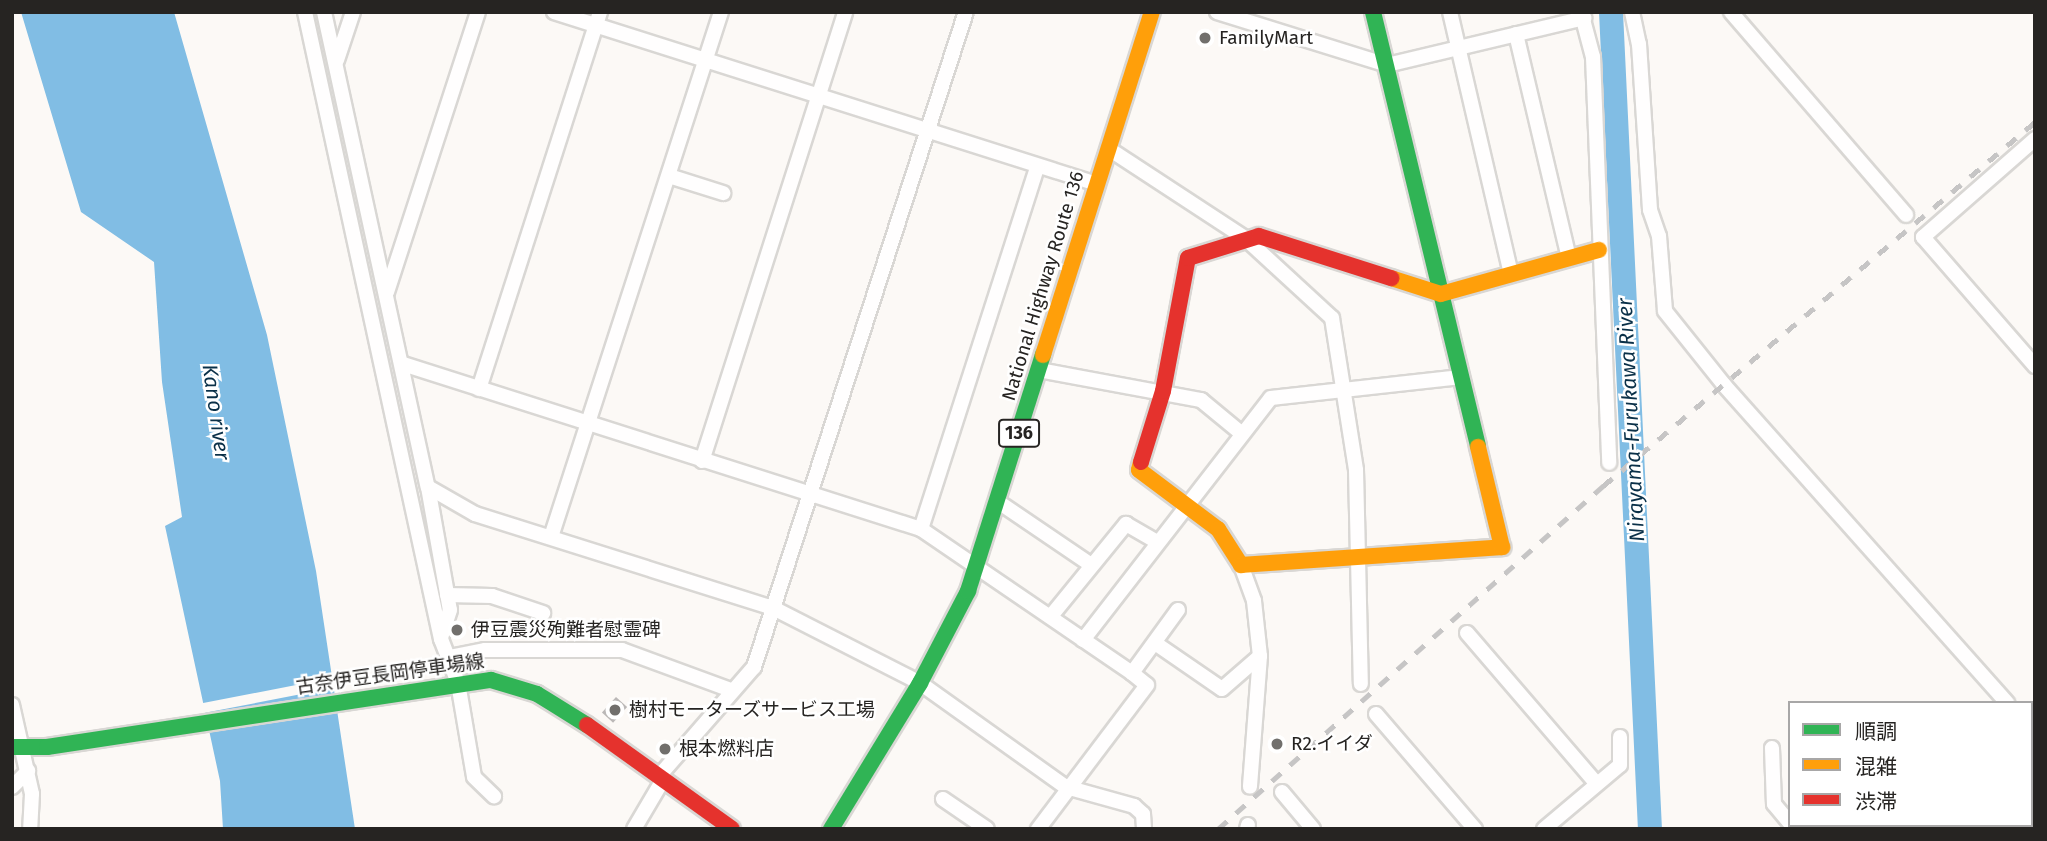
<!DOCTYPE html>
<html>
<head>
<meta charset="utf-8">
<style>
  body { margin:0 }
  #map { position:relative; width:2047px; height:841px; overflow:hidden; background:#fcf9f6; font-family:"Fira Sans","Noto Sans JP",sans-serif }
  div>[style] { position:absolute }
  .water>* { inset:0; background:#81bde4 }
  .pier>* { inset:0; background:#fcf9f6; transform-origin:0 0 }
  .river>* { height:24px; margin:-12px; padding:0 12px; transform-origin:12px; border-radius:12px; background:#81bde4 }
  .building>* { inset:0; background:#bbb8b7; transform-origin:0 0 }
  .roads { filter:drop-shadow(2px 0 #d9d7d4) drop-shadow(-2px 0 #d9d7d4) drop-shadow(0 2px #d9d7d4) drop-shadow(0 -2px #d9d7d4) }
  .street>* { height:14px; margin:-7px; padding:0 7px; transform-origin:7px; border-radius:7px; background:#fffefe }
  .fast>* { height:16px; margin:-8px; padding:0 8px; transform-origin:8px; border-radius:8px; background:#30b455 }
  .slow>* { height:16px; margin:-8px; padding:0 8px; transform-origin:8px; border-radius:8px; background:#ff9f0a }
  .jam>* { height:16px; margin:-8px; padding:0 8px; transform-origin:8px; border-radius:8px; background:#e5322d }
  .rail>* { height:4.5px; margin-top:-2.25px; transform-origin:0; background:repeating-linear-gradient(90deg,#c6c5c5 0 12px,transparent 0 24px) }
  .dots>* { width:19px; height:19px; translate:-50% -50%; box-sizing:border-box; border:4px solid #fff; border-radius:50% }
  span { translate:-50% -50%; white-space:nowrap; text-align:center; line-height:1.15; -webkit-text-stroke:5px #fff; paint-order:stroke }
  .shield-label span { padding:2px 5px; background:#fff; border:2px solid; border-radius:5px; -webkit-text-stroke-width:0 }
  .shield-label { font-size:18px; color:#262422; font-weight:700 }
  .poi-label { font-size:19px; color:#262422 }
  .left { translate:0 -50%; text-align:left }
  .street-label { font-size:19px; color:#262422 }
  .water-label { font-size:21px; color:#0a3048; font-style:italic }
  .frame { position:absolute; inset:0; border:14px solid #262422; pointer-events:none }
  .legend { position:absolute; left:1788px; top:701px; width:245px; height:126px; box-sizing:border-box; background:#fff; border:2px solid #a8a7a7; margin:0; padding:9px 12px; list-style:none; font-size:21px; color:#262422 }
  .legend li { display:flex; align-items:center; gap:14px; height:35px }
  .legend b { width:35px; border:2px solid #a8a7a7 }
</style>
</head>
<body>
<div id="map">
  <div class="water">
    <div style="clip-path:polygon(21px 12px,174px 12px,267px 335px,316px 571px,355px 829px,223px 829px,220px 781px,165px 526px,182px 517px,162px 382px,154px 262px,81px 212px)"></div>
  </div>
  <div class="pier">
    <div style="left:337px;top:677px;width:10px;height:139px;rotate:79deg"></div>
  </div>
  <div class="river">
    <div style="left:1611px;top:12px;width:818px;rotate:87.27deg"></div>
  </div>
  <div class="building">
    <div style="left:616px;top:697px;width:15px;height:21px;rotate:42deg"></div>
  </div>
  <div class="roads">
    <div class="street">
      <div style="left:305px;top:12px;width:642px;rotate:77.76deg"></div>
      <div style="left:441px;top:639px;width:47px;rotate:68.9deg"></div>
      <div style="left:458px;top:683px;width:95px;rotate:80.3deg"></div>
      <div style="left:474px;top:777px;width:28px;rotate:44deg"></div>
      <div style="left:324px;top:12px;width:486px;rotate:77.7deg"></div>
      <div style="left:428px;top:487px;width:125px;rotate:79.9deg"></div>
      <div style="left:450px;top:610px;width:29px;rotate:108deg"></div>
      <div style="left:554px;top:12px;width:570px;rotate:17.58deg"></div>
      <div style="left:1217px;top:12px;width:178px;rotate:17.3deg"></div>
      <div style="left:1387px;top:65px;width:203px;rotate:-13.4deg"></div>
      <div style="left:1450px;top:12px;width:269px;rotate:76.9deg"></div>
      <div style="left:1581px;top:12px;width:47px;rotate:75.1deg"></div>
      <div style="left:1593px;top:57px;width:406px;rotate:87.7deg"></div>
      <div style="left:1632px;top:12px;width:33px;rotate:78deg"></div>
      <div style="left:1639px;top:44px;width:166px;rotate:86.2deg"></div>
      <div style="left:1650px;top:210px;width:28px;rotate:71deg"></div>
      <div style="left:1659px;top:236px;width:75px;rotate:85.4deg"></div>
      <div style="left:1665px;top:311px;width:95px;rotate:51.4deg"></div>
      <div style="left:1724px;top:385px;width:426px;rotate:48.3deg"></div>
      <div style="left:1731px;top:12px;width:268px;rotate:49.2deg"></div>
      <div style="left:1516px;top:34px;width:230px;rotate:76.7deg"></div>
      <div style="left:337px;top:60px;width:51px;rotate:-71.6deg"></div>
      <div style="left:2035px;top:139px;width:149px;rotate:138.8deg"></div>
      <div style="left:1923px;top:237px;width:171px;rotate:49deg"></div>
      <div style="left:1109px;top:149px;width:163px;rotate:33.2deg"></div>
      <div style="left:1245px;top:238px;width:118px;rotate:42.6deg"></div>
      <div style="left:1332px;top:318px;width:154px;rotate:81deg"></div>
      <div style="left:1356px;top:470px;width:214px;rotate:88.7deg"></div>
      <div style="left:669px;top:176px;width:57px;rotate:17.5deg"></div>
      <div style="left:387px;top:292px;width:294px;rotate:-72deg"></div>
      <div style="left:403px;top:364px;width:544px;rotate:17.67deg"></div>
      <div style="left:921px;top:529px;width:255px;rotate:34.3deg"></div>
      <div style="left:1132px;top:673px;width:19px;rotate:39deg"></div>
      <div style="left:1147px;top:685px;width:181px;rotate:127.1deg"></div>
      <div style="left:1039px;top:370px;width:165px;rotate:10.5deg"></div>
      <div style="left:1201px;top:400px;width:52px;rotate:39.5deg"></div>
      <div style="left:479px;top:389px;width:396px;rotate:-72.2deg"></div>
      <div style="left:702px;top:461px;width:471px;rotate:-72.3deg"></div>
      <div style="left:428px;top:487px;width:54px;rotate:29.9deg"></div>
      <div style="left:475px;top:514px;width:312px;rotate:17.5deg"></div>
      <div style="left:773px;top:608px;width:165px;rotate:27deg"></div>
      <div style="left:920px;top:683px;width:179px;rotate:35.5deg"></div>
      <div style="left:1066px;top:787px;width:71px;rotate:15.6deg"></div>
      <div style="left:1134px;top:806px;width:12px;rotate:42deg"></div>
      <div style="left:1143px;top:814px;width:15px;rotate:86deg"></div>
      <div style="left:997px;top:501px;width:114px;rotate:34.2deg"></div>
      <div style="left:921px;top:529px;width:380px;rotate:-72.2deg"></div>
      <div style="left:551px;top:537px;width:552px;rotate:-72.06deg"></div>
      <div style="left:1241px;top:565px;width:38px;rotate:70deg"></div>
      <div style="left:1254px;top:601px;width:55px;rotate:83.8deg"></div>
      <div style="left:1260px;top:656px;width:131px;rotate:94.4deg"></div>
      <div style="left:447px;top:595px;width:45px;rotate:1.3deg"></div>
      <div style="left:492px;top:596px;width:54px;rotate:18.4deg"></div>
      <div style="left:1051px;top:616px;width:119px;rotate:-50.8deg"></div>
      <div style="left:1126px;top:524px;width:36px;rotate:30deg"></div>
      <div style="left:1467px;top:633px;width:198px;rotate:49.3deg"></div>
      <div style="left:1083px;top:640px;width:306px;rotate:-52.2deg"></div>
      <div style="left:1271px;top:398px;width:191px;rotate:-6.3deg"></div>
      <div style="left:1155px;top:643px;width:81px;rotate:34.5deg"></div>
      <div style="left:1222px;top:689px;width:50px;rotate:-41deg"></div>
      <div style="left:449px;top:657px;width:37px;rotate:-11deg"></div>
      <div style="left:485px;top:650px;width:137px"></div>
      <div style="left:622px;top:650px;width:116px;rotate:20.2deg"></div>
      <div style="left:1132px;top:673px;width:78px;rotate:-53.9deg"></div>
      <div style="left:12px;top:705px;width:91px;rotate:77.3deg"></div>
      <div style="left:32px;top:794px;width:35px;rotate:93deg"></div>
      <div style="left:1376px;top:714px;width:152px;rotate:49.3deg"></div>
      <div style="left:2031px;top:730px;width:6px;rotate:45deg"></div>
      <div style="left:1772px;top:748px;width:56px;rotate:88deg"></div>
      <div style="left:1774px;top:804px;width:25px;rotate:50deg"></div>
      <div style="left:660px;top:775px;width:143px;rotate:-49deg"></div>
      <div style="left:754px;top:667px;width:688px;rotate:-72.07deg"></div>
      <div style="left:12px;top:787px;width:23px;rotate:-45deg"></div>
      <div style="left:1282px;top:792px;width:48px;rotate:50deg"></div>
      <div style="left:943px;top:799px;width:53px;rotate:34.3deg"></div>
      <div style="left:634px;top:829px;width:59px;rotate:-59.5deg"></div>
      <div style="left:1247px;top:829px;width:4px;rotate:-76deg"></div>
      <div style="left:1544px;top:829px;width:99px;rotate:-40.1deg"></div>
      <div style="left:1620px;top:765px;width:28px;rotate:-90deg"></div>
    </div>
    <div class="fast">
      <div style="left:1373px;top:12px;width:447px;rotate:76.4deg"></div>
      <div style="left:12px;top:747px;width:35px"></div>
      <div style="left:47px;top:747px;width:449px;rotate:-8.6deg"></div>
      <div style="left:491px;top:680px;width:48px;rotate:16.9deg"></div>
      <div style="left:537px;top:694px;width:59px;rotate:31.8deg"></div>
      <div style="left:831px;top:829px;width:171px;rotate:-58.6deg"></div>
      <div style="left:920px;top:683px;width:104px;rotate:-62.4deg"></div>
      <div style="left:968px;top:591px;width:248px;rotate:-72.4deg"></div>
    </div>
    <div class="slow">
      <div style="left:1391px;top:278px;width:52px;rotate:17.7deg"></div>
      <div style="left:1441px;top:294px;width:164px;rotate:-15.6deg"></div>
      <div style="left:1043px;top:355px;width:360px;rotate:-72.4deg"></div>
      <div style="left:1141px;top:462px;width:8px;rotate:104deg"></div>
      <div style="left:1139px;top:470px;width:99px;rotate:36.8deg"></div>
      <div style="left:1218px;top:529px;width:43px;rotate:57.4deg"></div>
      <div style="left:1241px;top:565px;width:262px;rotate:-3.9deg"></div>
      <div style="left:1502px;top:547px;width:103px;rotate:-103.5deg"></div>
    </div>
    <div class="jam">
      <div style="left:1141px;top:462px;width:74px;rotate:-72.8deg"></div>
      <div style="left:1163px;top:391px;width:135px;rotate:-79.4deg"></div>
      <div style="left:1188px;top:258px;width:74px;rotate:-17.2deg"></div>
      <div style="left:1259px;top:236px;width:139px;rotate:17.7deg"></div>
      <div style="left:587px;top:725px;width:178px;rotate:35.6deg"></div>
    </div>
  </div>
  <div class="rail">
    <div style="left:1218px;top:829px;width:516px;rotate:-41.7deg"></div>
    <div style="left:1603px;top:486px;width:565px;rotate:-40.12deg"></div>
  </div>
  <div class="dots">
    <div style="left:1205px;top:38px;background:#716f6c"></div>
    <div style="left:457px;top:630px;background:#716f6c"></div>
    <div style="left:615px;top:710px;background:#716f6c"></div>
    <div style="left:1277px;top:744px;background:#716f6c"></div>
    <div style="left:665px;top:749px;background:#716f6c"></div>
  </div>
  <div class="shield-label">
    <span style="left:1019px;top:433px">136</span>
  </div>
  <div class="poi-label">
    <span class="left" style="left:1219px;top:38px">FamilyMart</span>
    <span class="left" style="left:471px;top:630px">伊豆震災殉難者慰霊碑</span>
    <span class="left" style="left:629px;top:710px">樹村モーターズサービス工場</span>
    <span class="left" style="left:1291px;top:744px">R2.イイダ</span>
    <span class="left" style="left:679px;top:749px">根本燃料店</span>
  </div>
  <div class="street-label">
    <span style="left:1043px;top:286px;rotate:-73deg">National Highway Route 136</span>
    <span style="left:390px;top:674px;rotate:-8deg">古奈伊豆長岡停車場線</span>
  </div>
  <div class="water-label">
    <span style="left:216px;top:412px;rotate:82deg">Kano river</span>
    <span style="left:1631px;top:420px;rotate:-93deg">Nirayama-Furukawa River</span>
  </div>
  <div class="frame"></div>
  <ul class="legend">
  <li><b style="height:9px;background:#30b455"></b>順調</li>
  <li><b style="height:9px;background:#ff9f0a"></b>混雑</li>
  <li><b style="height:9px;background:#e5322d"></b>渋滞</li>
  </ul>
</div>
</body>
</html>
